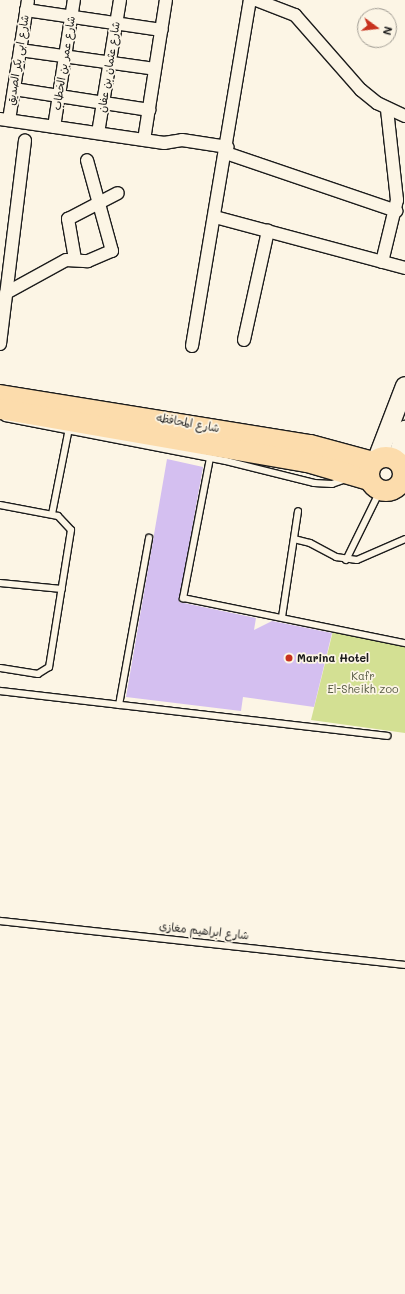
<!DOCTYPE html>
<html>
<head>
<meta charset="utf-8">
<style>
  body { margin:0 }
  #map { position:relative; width:405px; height:1294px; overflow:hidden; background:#fcf5e5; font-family:Mali,"Playpen Sans Arabic",sans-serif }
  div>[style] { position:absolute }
  .green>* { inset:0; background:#d3e093 }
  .building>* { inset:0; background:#d4bff0 }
  .roads { filter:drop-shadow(1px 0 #1c1c1c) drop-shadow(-1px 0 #1c1c1c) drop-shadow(0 1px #1c1c1c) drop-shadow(0 -1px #1c1c1c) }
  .lane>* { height:6px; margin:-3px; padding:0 3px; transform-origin:3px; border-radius:3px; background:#fcf5e5 }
  .street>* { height:12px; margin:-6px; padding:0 6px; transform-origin:6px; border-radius:6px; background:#fcf5e5 }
  .secondary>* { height:18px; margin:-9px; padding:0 9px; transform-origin:9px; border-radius:9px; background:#fcf5e5 }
  .primary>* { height:20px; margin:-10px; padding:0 10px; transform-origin:10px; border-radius:10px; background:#fcdcac }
  .primary>.ring { margin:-10px; padding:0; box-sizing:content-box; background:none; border:20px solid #fcdcac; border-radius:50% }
  .dots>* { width:11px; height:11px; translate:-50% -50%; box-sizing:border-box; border:2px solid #fcf5e5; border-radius:50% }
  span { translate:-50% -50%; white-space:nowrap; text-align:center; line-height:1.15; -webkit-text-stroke:3.5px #fcf5e5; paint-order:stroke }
  .street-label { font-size:11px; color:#1c1c1c }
  .poi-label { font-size:11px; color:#1c1c1c; font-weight:700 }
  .left { translate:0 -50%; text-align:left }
  .park-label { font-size:11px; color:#535740 }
  .north { position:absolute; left:357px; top:8px; width:40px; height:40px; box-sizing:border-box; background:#fcf5e5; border:1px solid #a29e95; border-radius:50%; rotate:105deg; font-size:11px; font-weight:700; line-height:16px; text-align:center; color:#1c1c1c }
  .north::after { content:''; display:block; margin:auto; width:14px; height:18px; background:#c8321e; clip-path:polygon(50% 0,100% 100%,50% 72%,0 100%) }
</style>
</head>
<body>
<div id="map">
  <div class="green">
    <div style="clip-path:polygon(333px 631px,405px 646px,405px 733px,311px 720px)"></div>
  </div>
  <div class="building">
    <div style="clip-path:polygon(167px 459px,203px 467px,179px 602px,256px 618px,254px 630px,272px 621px,332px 633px,314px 707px,243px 697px,241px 711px,126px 697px)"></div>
  </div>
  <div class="roads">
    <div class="lane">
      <div style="left:5px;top:418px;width:225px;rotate:11deg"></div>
      <div style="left:226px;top:461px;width:91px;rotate:14deg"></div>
      <div style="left:314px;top:483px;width:18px;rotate:3deg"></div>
      <div style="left:332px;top:484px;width:15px;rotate:-20deg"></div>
      <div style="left:210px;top:458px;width:143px;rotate:100.9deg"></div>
      <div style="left:183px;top:598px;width:227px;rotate:11.5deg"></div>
      <div style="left:0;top:505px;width:59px;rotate:10.7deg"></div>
      <div style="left:58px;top:516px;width:19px;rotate:47deg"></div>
      <div style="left:71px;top:530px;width:139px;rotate:99.1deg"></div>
      <div style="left:49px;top:667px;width:13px;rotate:148deg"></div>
      <div style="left:38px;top:674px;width:38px;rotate:-171deg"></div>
      <div style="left:52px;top:514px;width:83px;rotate:-78.8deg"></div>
      <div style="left:294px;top:539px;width:16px;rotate:14deg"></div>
      <div style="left:310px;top:543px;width:30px;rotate:28deg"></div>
      <div style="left:336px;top:557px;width:21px;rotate:8deg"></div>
      <div style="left:357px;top:560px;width:52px;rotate:-23.6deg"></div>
      <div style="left:346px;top:560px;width:77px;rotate:-63.8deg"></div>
      <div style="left:0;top:583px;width:62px;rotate:5.5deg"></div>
      <div style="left:282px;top:617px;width:107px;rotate:-81.4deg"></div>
      <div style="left:0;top:691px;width:390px;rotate:6.6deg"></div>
      <div style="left:119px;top:705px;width:170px;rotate:-79.8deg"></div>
      <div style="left:0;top:921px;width:407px;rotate:6.2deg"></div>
    </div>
    <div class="street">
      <div style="left:256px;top:0;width:42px;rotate:21deg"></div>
      <div style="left:295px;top:15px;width:100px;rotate:48.7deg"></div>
      <div style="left:361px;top:90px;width:21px;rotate:39deg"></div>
      <div style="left:377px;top:103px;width:31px;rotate:25deg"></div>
      <div style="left:26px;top:10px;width:137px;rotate:8.4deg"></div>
      <div style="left:20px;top:50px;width:136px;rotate:8deg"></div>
      <div style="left:14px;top:89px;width:137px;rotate:8.8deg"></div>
      <div style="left:0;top:119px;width:166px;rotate:8.3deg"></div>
      <div style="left:164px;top:143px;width:18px;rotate:-9deg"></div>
      <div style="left:182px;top:140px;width:46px;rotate:8.8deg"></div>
      <div style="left:9px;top:120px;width:121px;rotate:-81deg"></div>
      <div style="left:54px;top:127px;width:129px;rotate:-81.1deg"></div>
      <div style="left:98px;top:133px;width:135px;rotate:-80.6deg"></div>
      <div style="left:144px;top:140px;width:142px;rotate:-81.1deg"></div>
      <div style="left:226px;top:153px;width:180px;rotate:18.8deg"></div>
      <div style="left:215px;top:217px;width:197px;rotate:15deg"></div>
      <div style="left:75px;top:259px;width:41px;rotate:-99.9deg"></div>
      <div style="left:68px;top:219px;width:56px;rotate:-27.5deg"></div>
      <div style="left:382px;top:262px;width:64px;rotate:-76.4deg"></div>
      <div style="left:397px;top:200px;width:92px;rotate:-96.3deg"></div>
      <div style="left:6px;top:293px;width:68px;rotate:-28.8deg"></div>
      <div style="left:66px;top:260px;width:22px;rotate:3deg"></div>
      <div style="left:88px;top:261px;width:26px;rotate:-23deg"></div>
      <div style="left:112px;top:251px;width:94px;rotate:-105.4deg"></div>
      <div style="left:244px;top:340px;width:112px;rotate:-77.6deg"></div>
      <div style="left:0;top:344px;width:205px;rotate:-83deg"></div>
      <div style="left:192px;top:346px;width:351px;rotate:-80.5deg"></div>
    </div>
    <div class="secondary">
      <div style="left:377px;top:459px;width:78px;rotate:-69deg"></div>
      <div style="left:402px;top:467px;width:18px;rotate:-96deg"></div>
      <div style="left:400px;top:449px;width:20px;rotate:-75deg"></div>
    </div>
    <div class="primary">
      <div style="left:0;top:395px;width:314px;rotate:9.2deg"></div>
      <div style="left:310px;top:445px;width:65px;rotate:15.1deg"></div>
      <div style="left:0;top:409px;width:312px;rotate:9.8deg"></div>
      <div style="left:307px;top:462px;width:65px;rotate:16.2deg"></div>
      <div class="ring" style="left:369px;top:457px;width:14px;height:14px"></div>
    </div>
  </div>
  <div class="dots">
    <div style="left:289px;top:658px;background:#c8321e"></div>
  </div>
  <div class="street-label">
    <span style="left:18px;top:60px;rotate:-81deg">شارع ابى بكر الصديق</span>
    <span style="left:64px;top:63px;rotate:-81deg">شارع عمر بن الخطاب</span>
    <span style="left:109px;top:67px;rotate:-81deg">شارع عثمان بن عفان</span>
    <span style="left:188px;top:423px;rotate:10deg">شارع المحافظه</span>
    <span style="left:204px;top:931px;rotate:6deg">شارع ابراهيم مغازى</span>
  </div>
  <div class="poi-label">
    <span class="left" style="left:297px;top:658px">Marina Hotel</span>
  </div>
  <div class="park-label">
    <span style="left:363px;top:683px">Kafr<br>El-Sheikh zoo</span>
  </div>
  <div class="north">N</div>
</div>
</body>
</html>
